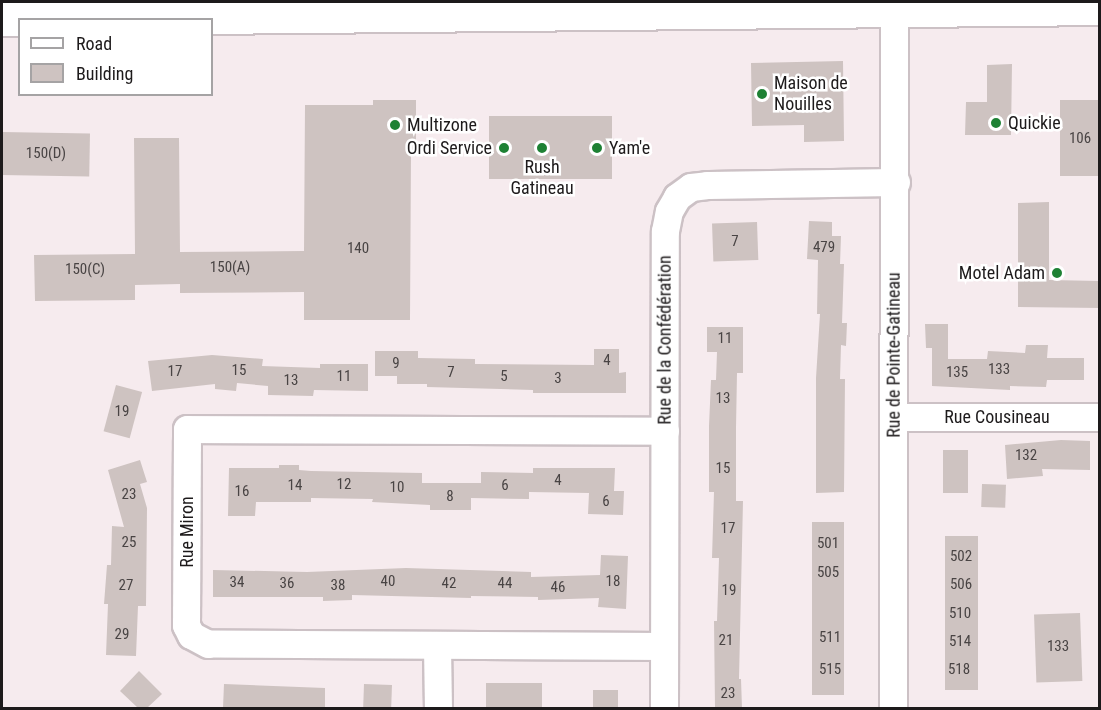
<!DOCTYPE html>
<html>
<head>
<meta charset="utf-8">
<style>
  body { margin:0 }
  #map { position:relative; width:1101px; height:710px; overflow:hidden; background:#f6ebee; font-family:"Roboto Condensed",sans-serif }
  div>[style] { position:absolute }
  .building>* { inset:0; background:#cec3c1; transform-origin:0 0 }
  .roads { filter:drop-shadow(2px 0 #ccc1c5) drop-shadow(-2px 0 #ccc1c5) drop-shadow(0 2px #ccc1c5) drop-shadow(0 -2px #ccc1c5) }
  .minor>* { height:27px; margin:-13.5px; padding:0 13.5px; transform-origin:13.5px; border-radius:13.5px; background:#fff }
  .major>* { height:33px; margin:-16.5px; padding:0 16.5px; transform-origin:16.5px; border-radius:16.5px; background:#fff }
  .dots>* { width:16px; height:16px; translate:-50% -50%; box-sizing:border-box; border:3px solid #fff; border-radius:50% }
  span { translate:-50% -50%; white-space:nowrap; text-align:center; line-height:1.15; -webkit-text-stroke:5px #fff; paint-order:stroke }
  .number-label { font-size:15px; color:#494444 }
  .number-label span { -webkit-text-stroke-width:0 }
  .poi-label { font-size:18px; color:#1d1a1b }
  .left { translate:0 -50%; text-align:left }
  .right { translate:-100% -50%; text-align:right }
  .street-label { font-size:18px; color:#1d1a1b }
  .frame { position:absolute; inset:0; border:3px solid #1d1a1b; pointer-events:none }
  .legend { position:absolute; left:18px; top:18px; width:195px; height:78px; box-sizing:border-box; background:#fff; border:2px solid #a5a3a4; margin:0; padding:8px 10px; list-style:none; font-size:18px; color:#1d1a1b }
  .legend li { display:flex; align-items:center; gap:12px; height:30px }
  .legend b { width:30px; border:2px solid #a5a3a4 }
</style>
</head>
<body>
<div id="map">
  <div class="building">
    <div style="clip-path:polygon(843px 61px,844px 141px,804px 142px,804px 125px,752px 126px,751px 63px)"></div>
    <div style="clip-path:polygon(1012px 64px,1011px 135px,965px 135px,966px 102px,987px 102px,987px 65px)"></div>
    <div style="clip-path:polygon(373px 100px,416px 100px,416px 151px,411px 151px,410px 320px,304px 320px,304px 292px,180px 293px,180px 284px,135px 285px,135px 300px,35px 301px,34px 255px,135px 254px,134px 138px,179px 138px,180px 252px,304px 251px,305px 105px,373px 105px)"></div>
    <div style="left:1100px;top:100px;width:76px;height:40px;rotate:90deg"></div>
    <div style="left:489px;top:116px;width:123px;height:63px"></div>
    <div style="left:2px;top:132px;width:88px;height:43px;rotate:1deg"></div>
    <div style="clip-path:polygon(1049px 202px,1049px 280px,1100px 281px,1100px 308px,1018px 307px,1018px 203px)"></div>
    <div style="clip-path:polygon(809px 221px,832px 222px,832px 236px,841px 236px,840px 264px,844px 264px,842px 323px,847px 323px,846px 346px,841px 345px,840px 379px,845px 379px,844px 492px,816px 493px,816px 378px,820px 314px,817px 314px,818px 260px,807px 259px)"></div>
    <div style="left:757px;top:222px;width:38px;height:45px;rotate:88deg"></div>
    <div style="clip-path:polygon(925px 324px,948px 324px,948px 359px,987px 359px,988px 351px,1025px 353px,1026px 345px,1048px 345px,1047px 358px,1084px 358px,1084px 380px,1047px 380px,1046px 387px,1010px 386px,1010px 390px,932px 386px,932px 348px,926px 348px)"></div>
    <div style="clip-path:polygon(707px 327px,743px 327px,743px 373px,737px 373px,736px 428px,736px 501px,743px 501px,739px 679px,741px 679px,742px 708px,715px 708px,714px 621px,717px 621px,719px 558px,712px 558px,714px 492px,709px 492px,709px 426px,711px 380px,716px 380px,717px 352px,707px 352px)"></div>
    <div style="clip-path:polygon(594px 349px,619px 349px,619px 373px,626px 372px,626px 393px,533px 393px,533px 390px,427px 387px,427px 384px,397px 384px,397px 376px,375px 376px,375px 351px,418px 351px,418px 358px,475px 359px,475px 364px,594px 365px)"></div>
    <div style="clip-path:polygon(212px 355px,263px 359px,262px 366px,320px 368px,320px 364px,368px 364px,368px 391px,314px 390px,313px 396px,268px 395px,268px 386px,237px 383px,236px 391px,215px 389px,215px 384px,152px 391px,148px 361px)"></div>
    <div style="left:116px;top:385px;width:27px;height:48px;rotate:15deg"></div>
    <div style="clip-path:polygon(1061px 440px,1090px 441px,1090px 470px,1042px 469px,1043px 476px,1007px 479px,1005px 445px)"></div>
    <div style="left:943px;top:450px;width:25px;height:43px"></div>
    <div style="clip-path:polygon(140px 460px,147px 482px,140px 484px,147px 508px,146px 606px,138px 606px,136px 656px,106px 655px,108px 604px,104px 604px,107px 565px,111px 565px,112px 526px,124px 527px,108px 470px)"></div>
    <div style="clip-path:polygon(279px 465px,299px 465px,299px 470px,311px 471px,422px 473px,422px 483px,481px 483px,481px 472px,533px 473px,533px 468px,615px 468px,614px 491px,624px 491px,623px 515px,588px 514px,589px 493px,529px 492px,529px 499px,471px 498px,471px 510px,430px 510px,430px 505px,372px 502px,373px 499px,311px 498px,311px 502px,256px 502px,255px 516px,228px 516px,229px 468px,279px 468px)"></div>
    <div style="left:982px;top:484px;width:24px;height:23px;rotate:2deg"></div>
    <div style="left:812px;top:522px;width:32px;height:173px"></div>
    <div style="left:945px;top:536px;width:33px;height:154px"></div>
    <div style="clip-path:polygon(601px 555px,628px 556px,626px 609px,598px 607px,599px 598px,538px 600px,538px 597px,471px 596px,471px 598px,352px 595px,352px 600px,323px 601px,323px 597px,213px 597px,213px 570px,307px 572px,406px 568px,531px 572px,531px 577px,600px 575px)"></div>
    <div style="left:1080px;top:613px;width:68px;height:46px;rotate:88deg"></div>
    <div style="clip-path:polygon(139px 671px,162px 694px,147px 708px,138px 708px,120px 691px)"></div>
    <div style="left:486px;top:683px;width:56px;height:25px"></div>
    <div style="clip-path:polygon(224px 684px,325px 688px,325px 708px,223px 708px)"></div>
    <div style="left:364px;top:684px;width:28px;height:24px;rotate:2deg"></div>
    <div style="left:593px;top:690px;width:25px;height:18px"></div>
  </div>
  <div class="roads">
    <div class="minor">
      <div style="left:894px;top:417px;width:206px"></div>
      <div style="left:437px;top:646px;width:62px;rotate:89.1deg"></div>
      <div style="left:664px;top:646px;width:456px;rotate:-179.7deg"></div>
      <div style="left:208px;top:644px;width:19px;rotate:-152deg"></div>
      <div style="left:191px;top:635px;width:11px;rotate:-117deg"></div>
      <div style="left:186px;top:625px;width:196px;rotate:-89.7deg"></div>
      <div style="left:187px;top:429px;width:478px;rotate:0.2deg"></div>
      <div style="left:664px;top:708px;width:477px;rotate:-89.9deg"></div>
      <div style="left:665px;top:231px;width:20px;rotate:-79deg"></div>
      <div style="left:669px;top:211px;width:16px;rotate:-60deg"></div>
      <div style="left:677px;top:197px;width:17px;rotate:-36deg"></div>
      <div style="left:691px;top:187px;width:16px;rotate:-7deg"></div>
      <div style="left:707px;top:185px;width:189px;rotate:-0.9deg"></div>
      <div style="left:893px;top:708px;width:706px;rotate:-89.92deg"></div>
    </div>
    <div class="major">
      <div style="left:2px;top:19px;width:1098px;rotate:-0.57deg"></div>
    </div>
  </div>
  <div class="dots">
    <div style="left:762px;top:94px;background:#1e8134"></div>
    <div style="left:996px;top:123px;background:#1e8134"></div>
    <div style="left:395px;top:125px;background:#1e8134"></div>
    <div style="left:504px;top:148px;background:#1e8134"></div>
    <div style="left:542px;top:148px;background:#1e8134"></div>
    <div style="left:597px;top:148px;background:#1e8134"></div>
    <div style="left:1057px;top:273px;background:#1e8134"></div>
  </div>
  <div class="number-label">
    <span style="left:1080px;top:139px">106</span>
    <span style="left:46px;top:154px">150(D)</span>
    <span style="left:735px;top:242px">7</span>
    <span style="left:824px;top:248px">479</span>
    <span style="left:358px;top:249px">140</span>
    <span style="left:230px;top:268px">150(A)</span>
    <span style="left:85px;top:270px">150(C)</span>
    <span style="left:725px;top:339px">11</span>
    <span style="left:607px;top:361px">4</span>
    <span style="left:396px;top:364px">9</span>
    <span style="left:999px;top:370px">133</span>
    <span style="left:239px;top:371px">15</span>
    <span style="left:175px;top:372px">17</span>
    <span style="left:451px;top:373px">7</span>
    <span style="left:957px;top:373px">135</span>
    <span style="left:344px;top:377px">11</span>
    <span style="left:504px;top:377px">5</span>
    <span style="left:558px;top:379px">3</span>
    <span style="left:291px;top:381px">13</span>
    <span style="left:723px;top:399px">13</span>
    <span style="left:122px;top:412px">19</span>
    <span style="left:1026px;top:456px">132</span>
    <span style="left:723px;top:469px">15</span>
    <span style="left:558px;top:481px">4</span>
    <span style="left:344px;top:485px">12</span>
    <span style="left:295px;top:486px">14</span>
    <span style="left:505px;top:486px">6</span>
    <span style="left:397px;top:488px">10</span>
    <span style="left:242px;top:492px">16</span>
    <span style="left:129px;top:495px">23</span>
    <span style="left:450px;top:497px">8</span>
    <span style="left:606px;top:502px">6</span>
    <span style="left:728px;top:529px">17</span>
    <span style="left:129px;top:543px">25</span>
    <span style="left:828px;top:544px">501</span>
    <span style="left:961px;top:557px">502</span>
    <span style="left:828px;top:573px">505</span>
    <span style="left:388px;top:582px">40</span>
    <span style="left:613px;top:582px">18</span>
    <span style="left:237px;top:583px">34</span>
    <span style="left:287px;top:584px">36</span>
    <span style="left:449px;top:584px">42</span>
    <span style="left:505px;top:584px">44</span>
    <span style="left:961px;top:585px">506</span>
    <span style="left:126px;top:586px">27</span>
    <span style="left:338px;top:586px">38</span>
    <span style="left:558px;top:588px">46</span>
    <span style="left:729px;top:591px">19</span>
    <span style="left:960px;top:614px">510</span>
    <span style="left:122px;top:635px">29</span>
    <span style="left:830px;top:638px">511</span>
    <span style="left:726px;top:641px">21</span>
    <span style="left:960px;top:642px">514</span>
    <span style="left:1058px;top:647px">133</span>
    <span style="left:830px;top:670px">515</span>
    <span style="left:959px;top:670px">518</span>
    <span style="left:728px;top:694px">23</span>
  </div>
  <div class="poi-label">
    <span class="left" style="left:774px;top:94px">Maison de<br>Nouilles</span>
    <span class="left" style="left:1008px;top:123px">Quickie</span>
    <span class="left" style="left:407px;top:125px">Multizone</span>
    <span class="right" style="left:492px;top:148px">Ordi Service</span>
    <span class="left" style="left:609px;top:148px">Yam'e</span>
    <span style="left:542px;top:178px">Rush<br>Gatineau</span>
    <span class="right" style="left:1045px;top:273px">Motel Adam</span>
  </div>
  <div class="street-label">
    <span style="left:665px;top:340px;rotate:-90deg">Rue de la Confédération</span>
    <span style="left:894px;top:355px;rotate:-90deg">Rue de Pointe-Gatineau</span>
    <span style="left:997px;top:417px">Rue Cousineau</span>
    <span style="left:187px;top:532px;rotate:-90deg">Rue Miron</span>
  </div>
  <div class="frame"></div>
  <ul class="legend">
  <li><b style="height:8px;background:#fff"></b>Road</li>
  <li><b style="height:16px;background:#cec3c1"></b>Building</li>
  </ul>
</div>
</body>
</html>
